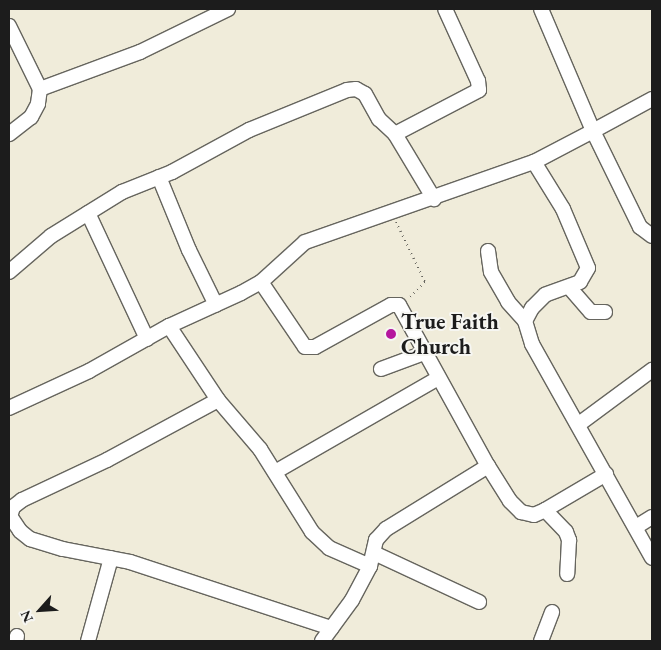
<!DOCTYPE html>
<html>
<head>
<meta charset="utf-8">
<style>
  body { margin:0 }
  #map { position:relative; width:661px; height:650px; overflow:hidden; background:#f0ecda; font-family:"EB Garamond",serif }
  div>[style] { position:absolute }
  .path>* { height:2px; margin-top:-1px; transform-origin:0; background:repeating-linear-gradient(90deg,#66655e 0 1px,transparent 0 5px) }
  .roads { filter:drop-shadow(1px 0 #66655e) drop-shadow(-1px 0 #66655e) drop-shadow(0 1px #66655e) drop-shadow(0 -1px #66655e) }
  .minor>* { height:14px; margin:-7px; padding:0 7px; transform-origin:7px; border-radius:7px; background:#fff }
  .dots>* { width:14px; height:14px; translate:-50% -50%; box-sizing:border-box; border:2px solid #f6f6f2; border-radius:50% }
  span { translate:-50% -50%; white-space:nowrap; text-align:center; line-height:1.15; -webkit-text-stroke:4px #f6f6f2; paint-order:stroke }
  .poi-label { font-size:22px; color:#1c1c1c; font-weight:700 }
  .left { translate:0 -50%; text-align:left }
  .frame { position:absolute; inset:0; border:10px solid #1c1c1c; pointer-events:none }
  .north { position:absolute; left:15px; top:585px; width:50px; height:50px; -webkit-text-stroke:4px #f6f6f2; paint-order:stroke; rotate:244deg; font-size:14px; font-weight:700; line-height:20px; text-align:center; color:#1c1c1c }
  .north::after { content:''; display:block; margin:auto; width:18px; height:22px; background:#1c1c1c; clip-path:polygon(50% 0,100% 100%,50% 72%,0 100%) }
</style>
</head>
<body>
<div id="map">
  <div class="path">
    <div style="left:396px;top:222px;width:67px;rotate:64.2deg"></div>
    <div style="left:425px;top:282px;width:23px;rotate:135deg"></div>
  </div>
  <div class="roads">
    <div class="minor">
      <div style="left:541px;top:9px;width:133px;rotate:66.9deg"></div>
      <div style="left:593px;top:131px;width:67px;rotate:-28.5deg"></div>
      <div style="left:9px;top:26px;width:70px;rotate:63.8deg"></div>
      <div style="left:40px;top:89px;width:15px;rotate:98deg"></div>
      <div style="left:38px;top:104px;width:15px;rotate:118deg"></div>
      <div style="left:31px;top:117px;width:28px;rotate:142deg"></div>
      <div style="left:40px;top:89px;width:107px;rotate:-20.3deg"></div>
      <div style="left:140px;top:52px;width:98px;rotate:-26deg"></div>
      <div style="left:395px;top:134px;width:95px;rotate:-27.6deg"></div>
      <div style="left:479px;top:90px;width:9px;rotate:-96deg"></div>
      <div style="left:478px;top:81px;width:79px;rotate:-114.6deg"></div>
      <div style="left:534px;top:162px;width:55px;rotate:58.3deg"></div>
      <div style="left:563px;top:209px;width:64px;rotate:67deg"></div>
      <div style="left:588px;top:268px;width:16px;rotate:120deg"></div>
      <div style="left:580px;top:282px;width:37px;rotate:160deg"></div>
      <div style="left:545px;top:295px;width:18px;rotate:135deg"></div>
      <div style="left:532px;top:308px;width:15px;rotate:118deg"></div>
      <div style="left:525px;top:321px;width:24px;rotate:73deg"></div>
      <div style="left:532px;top:344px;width:245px;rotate:60.7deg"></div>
      <div style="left:159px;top:177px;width:79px;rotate:67.7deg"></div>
      <div style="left:189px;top:250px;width:61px;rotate:63.9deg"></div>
      <div style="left:88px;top:213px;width:139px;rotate:64.9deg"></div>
      <div style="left:488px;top:251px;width:21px;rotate:82deg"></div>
      <div style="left:491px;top:272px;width:34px;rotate:60deg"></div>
      <div style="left:508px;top:302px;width:25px;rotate:48deg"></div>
      <div style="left:9px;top:272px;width:55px;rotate:-40.6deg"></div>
      <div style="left:51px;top:236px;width:84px;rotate:-31.8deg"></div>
      <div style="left:122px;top:192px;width:54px;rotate:-21.8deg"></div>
      <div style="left:172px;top:172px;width:88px;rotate:-28.6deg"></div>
      <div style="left:249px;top:130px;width:106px;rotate:-22.2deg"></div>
      <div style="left:347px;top:90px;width:9px;rotate:-6deg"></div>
      <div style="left:356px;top:89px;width:10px;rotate:29deg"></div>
      <div style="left:365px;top:94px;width:29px;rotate:61deg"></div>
      <div style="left:379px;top:119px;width:22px;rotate:43deg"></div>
      <div style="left:395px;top:134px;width:76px;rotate:59deg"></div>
      <div style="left:261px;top:282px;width:78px;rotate:55.9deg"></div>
      <div style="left:305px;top:347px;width:10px"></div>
      <div style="left:315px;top:347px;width:87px;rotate:-28.9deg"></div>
      <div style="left:391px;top:305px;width:8px"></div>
      <div style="left:399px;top:305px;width:184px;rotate:61.1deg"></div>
      <div style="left:488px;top:466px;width:41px;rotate:57.8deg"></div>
      <div style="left:510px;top:501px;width:16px;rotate:45deg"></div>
      <div style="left:521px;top:512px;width:13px;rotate:13deg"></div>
      <div style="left:534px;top:515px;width:12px;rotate:-24deg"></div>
      <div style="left:545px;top:510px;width:71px;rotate:-30.5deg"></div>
      <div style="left:569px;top:287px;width:33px;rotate:49deg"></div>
      <div style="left:591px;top:312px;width:14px"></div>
      <div style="left:169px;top:326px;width:89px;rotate:56.5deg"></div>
      <div style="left:218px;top:400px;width:65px;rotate:49.4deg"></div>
      <div style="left:260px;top:449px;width:98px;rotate:57.9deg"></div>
      <div style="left:312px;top:532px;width:23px;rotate:43deg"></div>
      <div style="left:329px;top:548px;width:45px;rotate:23.7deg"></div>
      <div style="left:381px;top:369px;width:46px;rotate:-20.4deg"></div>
      <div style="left:218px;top:400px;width:126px;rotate:151.6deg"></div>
      <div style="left:107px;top:460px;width:94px;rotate:154.8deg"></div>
      <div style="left:22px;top:500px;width:11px;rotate:142deg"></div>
      <div style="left:13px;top:507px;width:9px;rotate:108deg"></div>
      <div style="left:10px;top:516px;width:18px;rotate:56deg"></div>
      <div style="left:20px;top:531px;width:13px;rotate:39deg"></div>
      <div style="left:30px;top:539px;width:34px;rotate:17deg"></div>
      <div style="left:63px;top:549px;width:68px;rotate:11deg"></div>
      <div style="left:130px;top:562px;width:212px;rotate:18.2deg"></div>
      <div style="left:9px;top:408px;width:88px;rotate:-24.8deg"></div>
      <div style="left:89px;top:371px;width:92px;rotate:-29.4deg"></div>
      <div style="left:169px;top:326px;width:79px;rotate:-24.6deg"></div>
      <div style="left:241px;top:293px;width:23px;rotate:-29deg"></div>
      <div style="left:261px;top:282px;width:59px;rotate:-42.3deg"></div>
      <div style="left:305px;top:242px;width:243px;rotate:-19.3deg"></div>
      <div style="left:534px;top:162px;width:67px;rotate:-27.7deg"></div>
      <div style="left:593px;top:131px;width:107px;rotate:63.9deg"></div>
      <div style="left:640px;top:227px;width:15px;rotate:37deg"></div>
      <div style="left:579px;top:424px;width:91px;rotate:-36.5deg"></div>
      <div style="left:275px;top:472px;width:187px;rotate:-29.9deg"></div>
      <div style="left:545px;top:510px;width:30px;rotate:46deg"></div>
      <div style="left:566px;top:532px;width:9px;rotate:69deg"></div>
      <div style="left:569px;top:540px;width:34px;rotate:93deg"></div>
      <div style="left:636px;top:527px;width:19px;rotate:-32deg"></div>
      <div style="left:374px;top:553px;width:116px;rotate:25deg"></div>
      <div style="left:16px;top:641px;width:5px;rotate:-79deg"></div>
      <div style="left:88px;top:641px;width:86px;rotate:-74.5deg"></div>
      <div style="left:322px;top:641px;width:51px;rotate:-53.8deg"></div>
      <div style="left:352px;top:600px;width:38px;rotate:-62deg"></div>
      <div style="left:370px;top:566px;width:27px;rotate:-77deg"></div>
      <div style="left:376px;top:540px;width:15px;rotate:-48deg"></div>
      <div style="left:386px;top:529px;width:120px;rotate:-31.7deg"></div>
      <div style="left:541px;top:641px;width:31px;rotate:-69deg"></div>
    </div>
  </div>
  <div class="dots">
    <div style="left:391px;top:334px;background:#b5179e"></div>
  </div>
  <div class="poi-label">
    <span class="left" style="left:401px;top:334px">True Faith<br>Church</span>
  </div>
  <div class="frame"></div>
  <div class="north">N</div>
</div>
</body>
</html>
